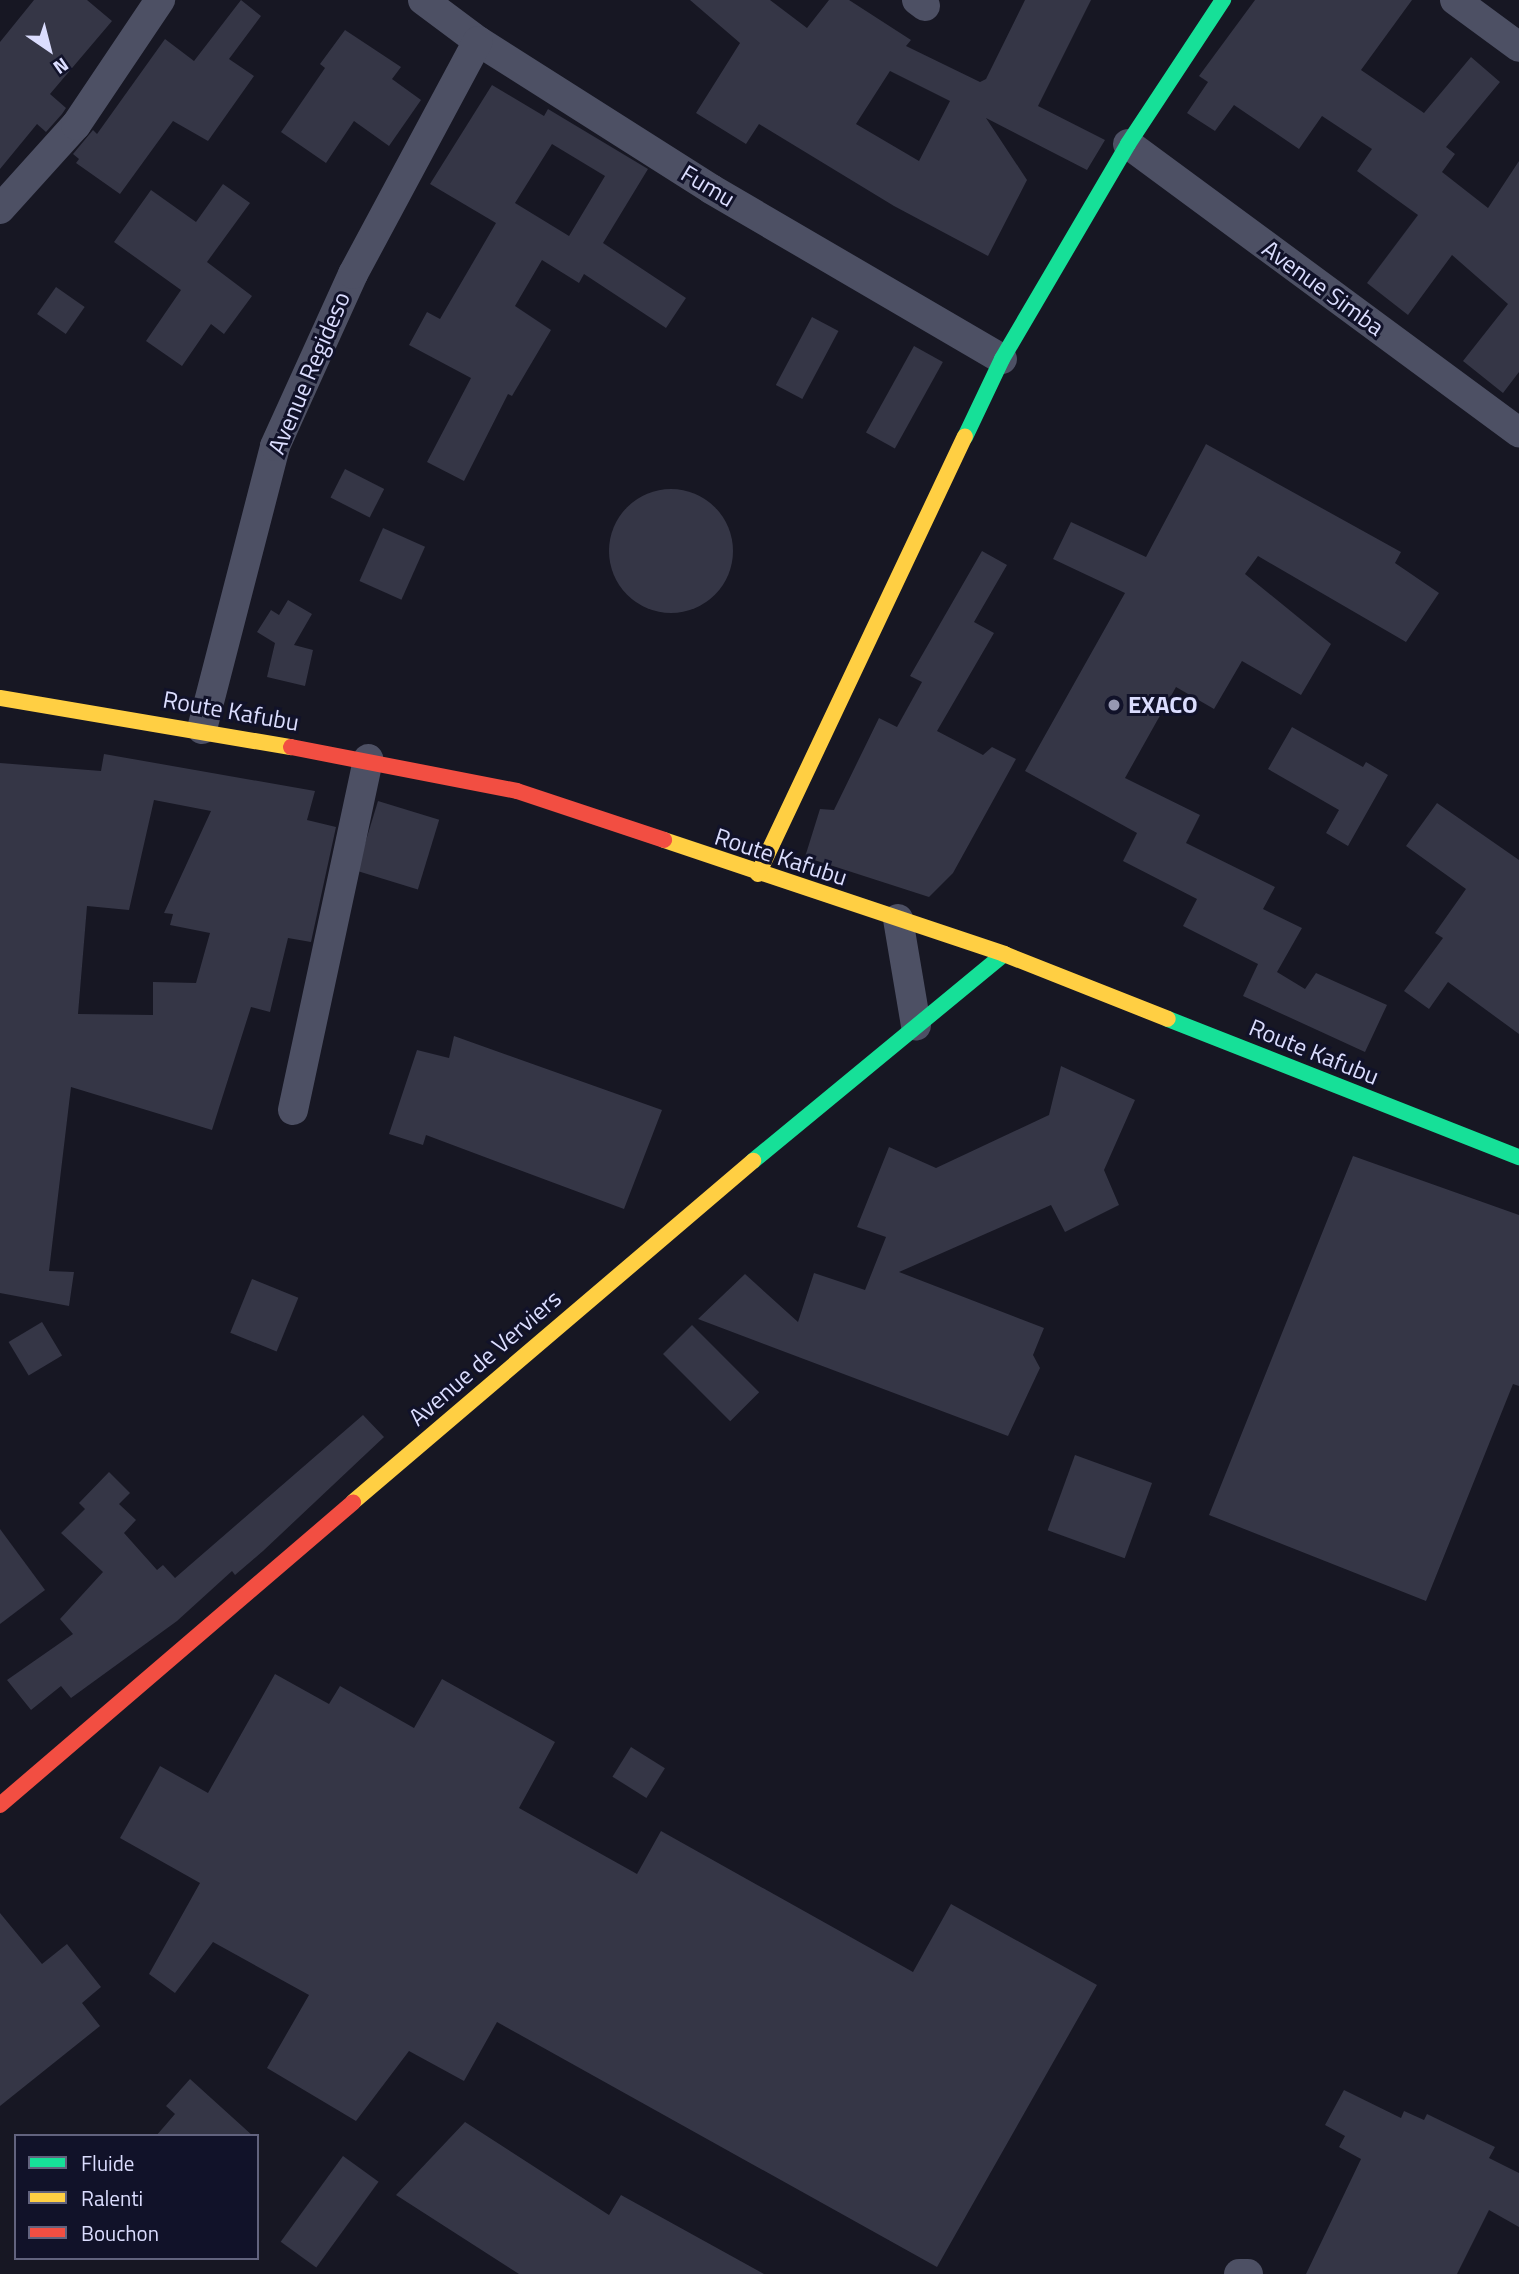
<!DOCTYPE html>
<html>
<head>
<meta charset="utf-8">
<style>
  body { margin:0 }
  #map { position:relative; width:1519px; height:2274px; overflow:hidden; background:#171723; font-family:"Titillium Web",sans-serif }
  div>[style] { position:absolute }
  .building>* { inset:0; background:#353646; transform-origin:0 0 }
  .round { border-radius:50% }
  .street>* { height:30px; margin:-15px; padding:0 15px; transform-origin:15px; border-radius:15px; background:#4d5064 }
  .fast>* { height:16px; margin:-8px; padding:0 8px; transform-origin:8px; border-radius:8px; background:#16e098 }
  .slow>* { height:16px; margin:-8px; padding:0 8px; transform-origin:8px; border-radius:8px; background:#ffcf43 }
  .jam>* { height:16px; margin:-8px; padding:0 8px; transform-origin:8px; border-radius:8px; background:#f24e42 }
  .dots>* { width:19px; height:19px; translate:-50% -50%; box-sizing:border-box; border:4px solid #111229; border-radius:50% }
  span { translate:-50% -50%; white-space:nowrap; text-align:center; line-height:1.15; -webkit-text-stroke:6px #111229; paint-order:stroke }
  .street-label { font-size:24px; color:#dbddfe }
  .poi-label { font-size:24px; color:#dbddfe; font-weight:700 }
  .left { translate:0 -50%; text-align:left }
  .legend { position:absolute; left:14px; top:2134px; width:245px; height:126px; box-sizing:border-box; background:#111229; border:2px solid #62637e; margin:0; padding:9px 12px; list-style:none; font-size:21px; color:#dbddfe }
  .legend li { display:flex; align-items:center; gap:14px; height:35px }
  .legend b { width:35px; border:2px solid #62637e }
  .north { position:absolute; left:14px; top:14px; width:70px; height:70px; -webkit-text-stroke:5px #111229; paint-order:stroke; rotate:145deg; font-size:19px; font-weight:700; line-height:28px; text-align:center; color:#dbddfe }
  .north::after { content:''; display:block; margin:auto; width:24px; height:32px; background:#dbddfe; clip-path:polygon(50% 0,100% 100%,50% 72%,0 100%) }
</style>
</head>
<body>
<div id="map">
  <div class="building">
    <div style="clip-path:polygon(34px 0,87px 0,112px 21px,50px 94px,66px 108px,62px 114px,46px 132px,37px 124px,0 169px,0 42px)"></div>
    <div style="clip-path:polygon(241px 0,261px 16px,229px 59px,254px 76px,208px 141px,173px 121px,120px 194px,76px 163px,79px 159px,73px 154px,93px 130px,97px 134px,165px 39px,194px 61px)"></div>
    <div style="clip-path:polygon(evenodd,690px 0,770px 0,807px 28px,829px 0,849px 0,911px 40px,906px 46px,980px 82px,986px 79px,1025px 0,1091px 0,1038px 106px,1105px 140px,1087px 170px,986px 118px,1027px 180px,988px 256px,894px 206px,759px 124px,746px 144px,696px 113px,740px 43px,690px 0,890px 71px,950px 101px,919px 161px,856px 124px,890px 71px)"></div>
    <div style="clip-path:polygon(1255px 0,1412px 0,1361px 70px,1424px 113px,1471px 57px,1500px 82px,1446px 147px,1455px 154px,1442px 172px,1488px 208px,1519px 161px,1519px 372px,1503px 393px,1463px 361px,1508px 304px,1452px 255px,1408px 315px,1367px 283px,1418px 215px,1357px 171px,1372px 149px,1322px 116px,1299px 149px,1234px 105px,1215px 131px,1187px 113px,1208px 82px,1199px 76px)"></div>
    <div style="clip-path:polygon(345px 30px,401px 67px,392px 79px,421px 100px,389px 146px,354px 121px,326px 163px,281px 132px,325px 68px,320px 64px)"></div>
    <div style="clip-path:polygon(evenodd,492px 85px,544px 116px,548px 109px,648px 169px,603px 243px,686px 298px,666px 328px,584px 274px,579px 283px,542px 260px,515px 306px,551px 330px,512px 396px,508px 394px,464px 481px,427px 462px,471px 378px,409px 345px,427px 312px,440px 319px,496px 223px,430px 184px,492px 85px,552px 144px,605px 176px,569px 236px,515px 203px,552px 144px)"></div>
    <div style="clip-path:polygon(223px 184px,250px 203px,207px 262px,252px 296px,224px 334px,211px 324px,182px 366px,146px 341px,181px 290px,114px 242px,151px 190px,196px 222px)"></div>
    <div style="left:56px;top:287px;width:35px;height:33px;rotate:35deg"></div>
    <div style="left:812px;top:317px;width:30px;height:77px;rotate:28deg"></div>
    <div style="left:914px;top:346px;width:33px;height:99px;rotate:29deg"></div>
    <div style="clip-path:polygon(1206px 444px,1401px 552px,1395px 563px,1439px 593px,1406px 642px,1258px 556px,1245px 574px,1331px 644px,1301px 695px,1242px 661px,1214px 709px,1176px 687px,1125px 778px,1200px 815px,1186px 843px,1275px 887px,1263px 909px,1302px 928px,1277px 972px,1305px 989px,1316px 973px,1387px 1005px,1365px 1052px,1243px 996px,1258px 964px,1183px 926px,1197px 899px,1123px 861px,1137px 833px,1025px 771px,1125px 593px,1053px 559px,1071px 522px,1146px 557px)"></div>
    <div style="left:345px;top:469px;width:44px;height:32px;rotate:27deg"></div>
    <div class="round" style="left:609px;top:489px;width:124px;height:124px"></div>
    <div style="left:383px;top:528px;width:46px;height:58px;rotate:24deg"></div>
    <div style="clip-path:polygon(982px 551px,1007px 565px,974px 622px,994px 633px,937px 731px,983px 755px,992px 747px,1016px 759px,953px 873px,929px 897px,805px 857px,820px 809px,834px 810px,879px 718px,897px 727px,922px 682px,910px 676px)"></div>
    <div style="clip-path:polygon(288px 600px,312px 614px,294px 645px,313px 650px,305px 686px,267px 677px,275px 643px,257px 632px,271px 610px,279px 615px)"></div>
    <div style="clip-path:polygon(1292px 727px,1363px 767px,1366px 762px,1388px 775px,1348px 846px,1326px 833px,1339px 810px,1268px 769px)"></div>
    <div style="clip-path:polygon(evenodd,104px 754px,315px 791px,307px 820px,336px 827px,311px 942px,288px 938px,270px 1012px,251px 1007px,212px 1130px,71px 1087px,49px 1271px,74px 1272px,69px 1306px,0 1293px,0 763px,101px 771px,104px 754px,154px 800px,211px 811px,164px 913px,173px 914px,170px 925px,210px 933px,196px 983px,153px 982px,153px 1015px,78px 1014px,87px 906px,129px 910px,154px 800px)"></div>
    <div style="left:378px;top:801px;width:64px;height:73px;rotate:17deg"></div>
    <div style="clip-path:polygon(1437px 803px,1519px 860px,1519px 1034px,1448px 982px,1429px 1009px,1404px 991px,1443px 938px,1435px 933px,1466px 889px,1406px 846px)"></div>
    <div style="clip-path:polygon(454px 1036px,662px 1110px,624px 1209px,426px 1135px,423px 1145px,389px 1134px,417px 1050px,449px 1058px)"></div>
    <div style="clip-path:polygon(1061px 1066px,1135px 1100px,1104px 1170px,1119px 1205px,1065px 1232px,1051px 1205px,899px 1272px,1044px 1328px,1033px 1355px,1040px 1368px,1008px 1436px,698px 1319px,745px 1274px,798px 1322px,814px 1273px,865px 1290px,886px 1237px,857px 1227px,889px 1147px,936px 1168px,1049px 1115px)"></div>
    <div style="clip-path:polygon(1353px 1156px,1519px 1215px,1519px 1386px,1513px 1384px,1426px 1601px,1209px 1515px)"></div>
    <div style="left:252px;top:1279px;width:50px;height:58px;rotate:22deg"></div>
    <div style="left:42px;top:1322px;width:39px;height:39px;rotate:59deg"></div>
    <div style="left:692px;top:1325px;width:95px;height:41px;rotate:45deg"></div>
    <div style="clip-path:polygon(363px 1415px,384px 1437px,263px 1551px,235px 1575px,232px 1571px,177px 1621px,71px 1698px,61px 1686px,31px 1710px,7px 1680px,73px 1634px,60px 1619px,103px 1572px,61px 1533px,85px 1509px,79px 1503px,109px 1472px,130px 1493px,119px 1504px,136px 1520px,124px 1533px,157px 1570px,163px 1565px,175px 1578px)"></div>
    <div style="left:1075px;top:1455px;width:82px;height:80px;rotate:20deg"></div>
    <div style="clip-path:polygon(0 1529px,45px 1590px,0 1624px)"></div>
    <div style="clip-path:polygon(275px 1674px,329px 1704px,340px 1686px,414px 1728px,442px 1679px,555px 1742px,519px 1808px,637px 1874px,661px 1831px,913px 1972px,951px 1904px,1097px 1985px,937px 2267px,497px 2022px,464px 2081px,409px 2051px,356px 2121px,267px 2068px,309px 1995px,213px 1942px,175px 1993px,149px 1974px,200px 1883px,120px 1838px,160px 1766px,208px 1793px)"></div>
    <div style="left:631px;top:1747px;width:40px;height:35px;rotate:32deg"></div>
    <div style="clip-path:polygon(0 1913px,42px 1964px,67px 1944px,101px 1987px,82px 2003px,100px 2026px,0 2106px)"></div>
    <div style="clip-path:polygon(190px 2079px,253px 2136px,156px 2136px,175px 2114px,166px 2106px)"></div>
    <div style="clip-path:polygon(1344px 2090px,1401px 2118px,1404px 2111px,1424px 2120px,1427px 2114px,1495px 2147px,1489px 2158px,1519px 2173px,1519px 2227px,1489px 2210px,1457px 2274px,1306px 2274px,1361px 2159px,1339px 2147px,1345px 2136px,1325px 2125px)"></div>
    <div style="clip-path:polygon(465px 2122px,609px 2215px,621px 2195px,764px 2274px,519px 2274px,396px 2195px)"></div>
    <div style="left:343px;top:2156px;width:44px;height:106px;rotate:36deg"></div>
  </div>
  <div class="street">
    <div style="left:423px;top:0;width:69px;rotate:36.7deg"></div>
    <div style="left:478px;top:41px;width:276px;rotate:32.4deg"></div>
    <div style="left:711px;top:189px;width:337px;rotate:30.3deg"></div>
    <div style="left:917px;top:0;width:10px;rotate:37deg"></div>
    <div style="left:1455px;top:0;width:79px;rotate:36.3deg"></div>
    <div style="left:1128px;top:144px;width:486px;rotate:36.4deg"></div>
    <div style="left:0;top:209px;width:113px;rotate:-47.9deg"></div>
    <div style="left:76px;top:125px;width:151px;rotate:-56.1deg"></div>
    <div style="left:202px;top:729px;width:292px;rotate:-75.5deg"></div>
    <div style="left:275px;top:446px;width:189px;rotate:-65.6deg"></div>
    <div style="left:353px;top:274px;width:264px;rotate:-61.8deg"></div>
    <div style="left:898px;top:919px;width:108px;rotate:80.4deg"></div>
    <div style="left:293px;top:1110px;width:359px;rotate:-77.9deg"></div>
    <div style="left:1239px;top:2274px;width:9px"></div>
  </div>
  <div class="fast">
    <div style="left:965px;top:437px;width:86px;rotate:-64.6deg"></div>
    <div style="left:1002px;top:359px;width:249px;rotate:-59.6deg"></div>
    <div style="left:1128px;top:144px;width:173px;rotate:-56.6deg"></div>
    <div style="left:1168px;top:1019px;width:377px;rotate:21.5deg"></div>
    <div style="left:753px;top:1161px;width:325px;rotate:-39.5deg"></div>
  </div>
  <div class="slow">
    <div style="left:0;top:698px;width:295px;rotate:9.6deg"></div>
    <div style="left:664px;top:840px;width:359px;rotate:18.5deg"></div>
    <div style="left:1004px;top:954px;width:176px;rotate:21.6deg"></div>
    <div style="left:758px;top:874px;width:484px;rotate:-64.7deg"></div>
    <div style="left:353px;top:1502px;width:526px;rotate:-40.45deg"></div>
  </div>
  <div class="jam">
    <div style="left:291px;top:747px;width:230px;rotate:11deg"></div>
    <div style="left:517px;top:791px;width:155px;rotate:18.4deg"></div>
    <div style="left:0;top:1805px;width:465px;rotate:-40.6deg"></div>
  </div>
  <div class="dots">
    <div style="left:1114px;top:705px;background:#9698b1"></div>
  </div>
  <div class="street-label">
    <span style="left:708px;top:186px;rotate:31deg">Fumu</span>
    <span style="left:1323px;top:288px;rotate:36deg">Avenue Simba</span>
    <span style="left:309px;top:373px;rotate:-67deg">Avenue Regideso</span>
    <span style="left:231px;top:711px;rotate:10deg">Route Kafubu</span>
    <span style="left:781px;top:857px;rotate:18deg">Route Kafubu</span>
    <span style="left:1314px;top:1052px;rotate:22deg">Route Kafubu</span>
    <span style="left:485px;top:1358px;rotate:-41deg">Avenue de Verviers</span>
  </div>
  <div class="poi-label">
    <span class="left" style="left:1128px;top:705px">EXACO</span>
  </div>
  <ul class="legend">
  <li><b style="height:9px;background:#16e098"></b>Fluide</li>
  <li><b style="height:9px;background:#ffcf43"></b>Ralenti</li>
  <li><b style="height:9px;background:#f24e42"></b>Bouchon</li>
  </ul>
  <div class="north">N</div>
</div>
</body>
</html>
